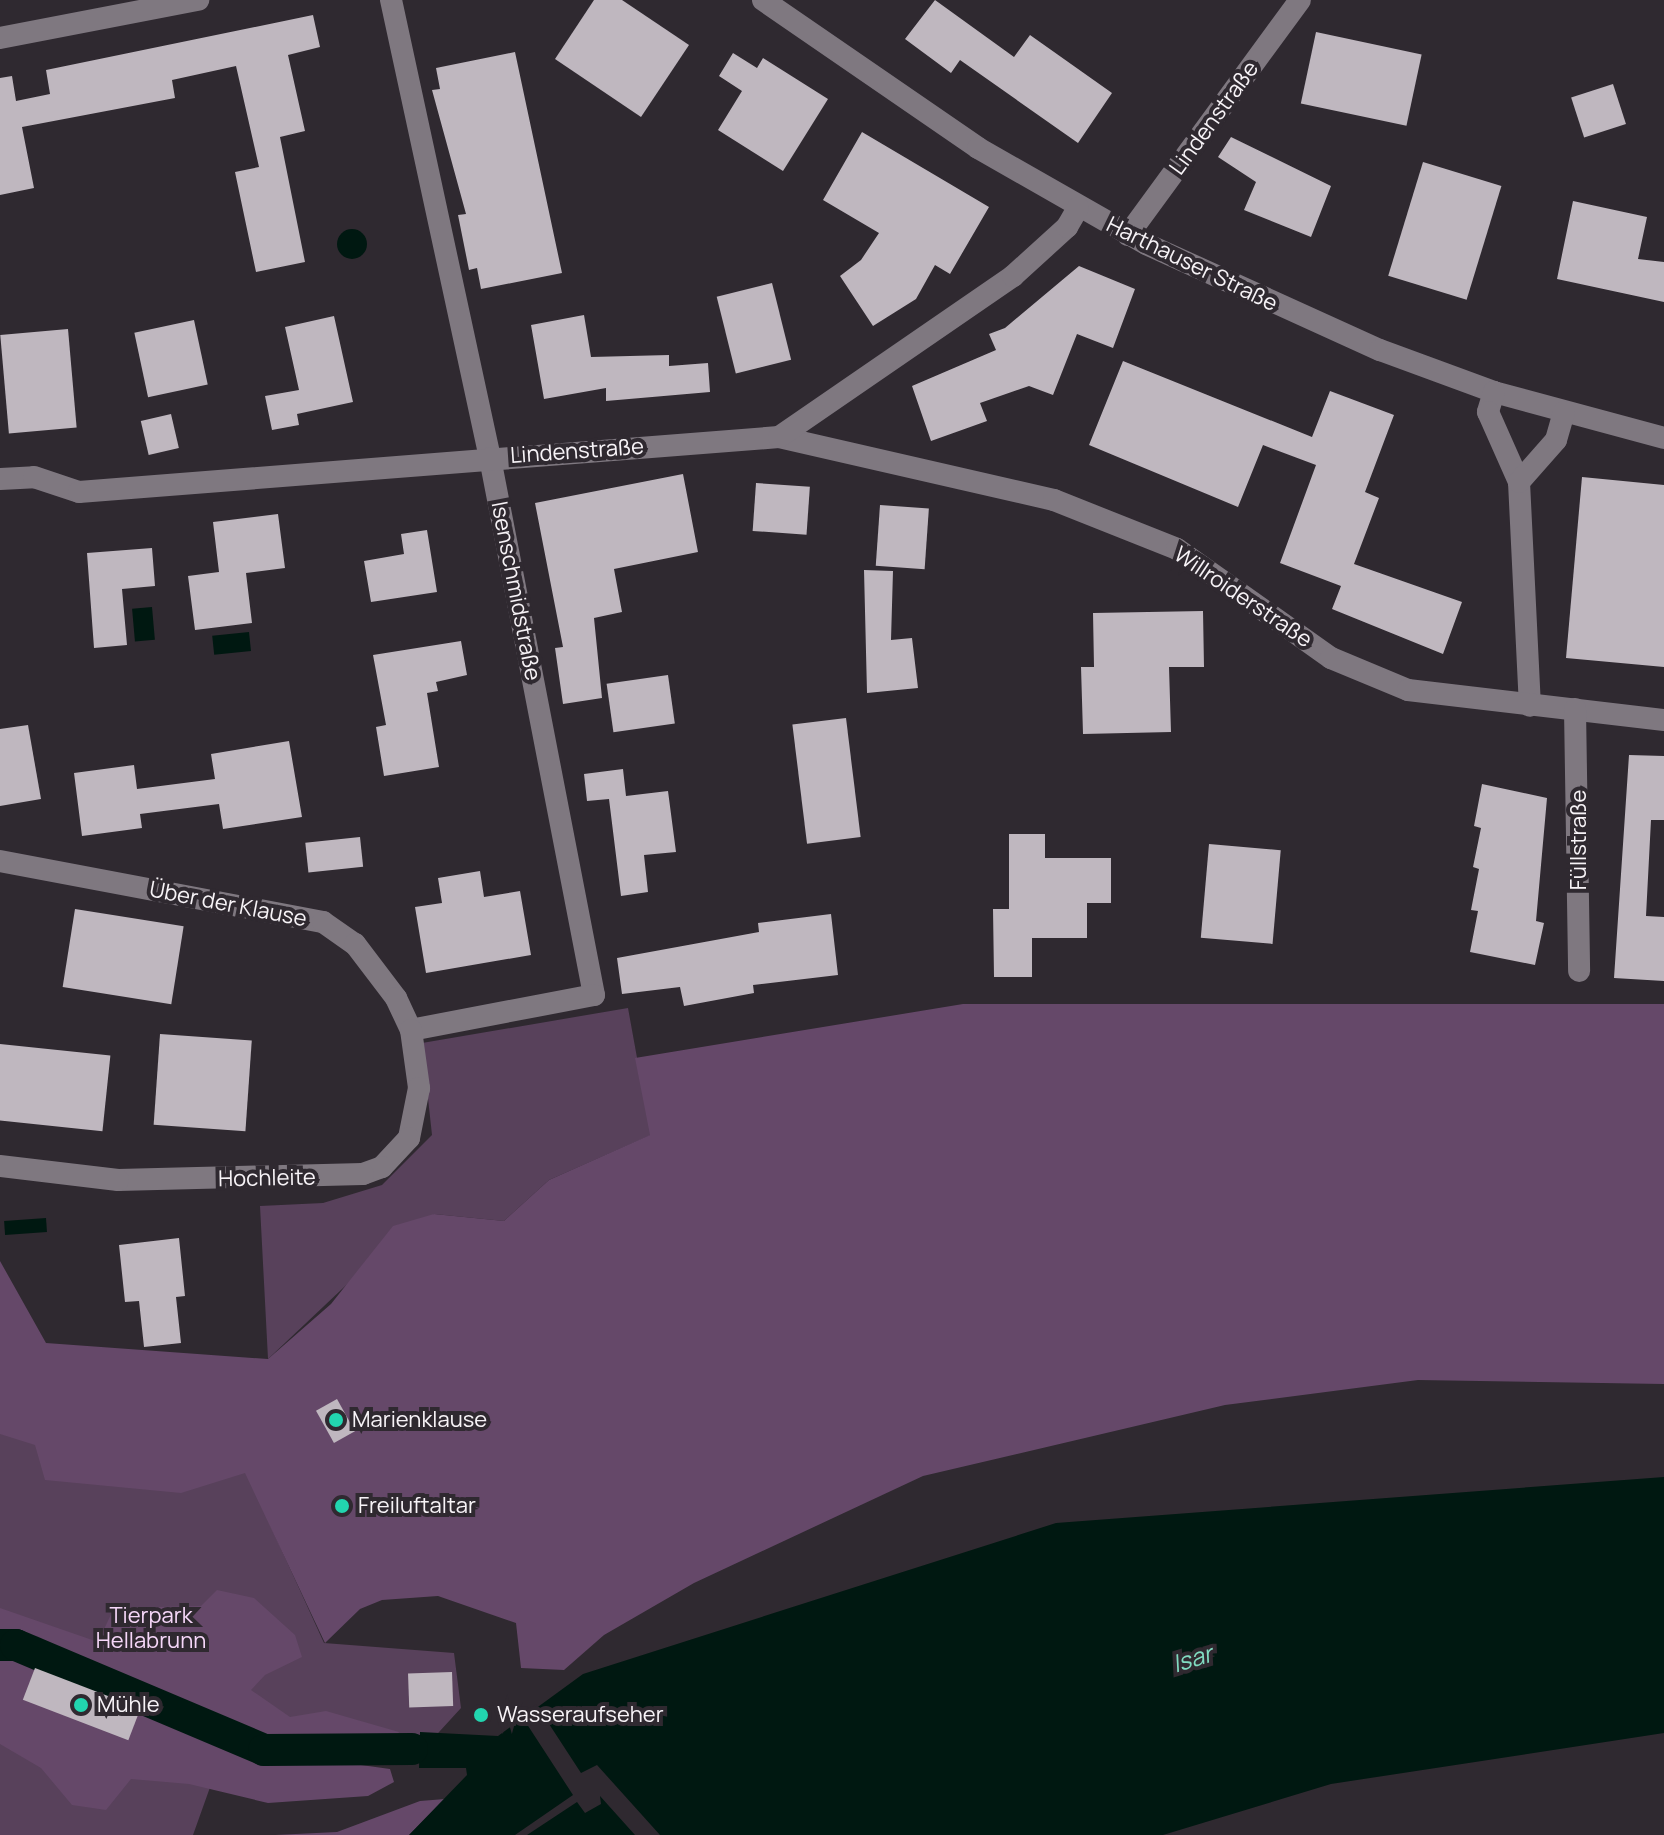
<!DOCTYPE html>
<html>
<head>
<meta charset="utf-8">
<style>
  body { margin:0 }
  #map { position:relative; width:1664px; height:1835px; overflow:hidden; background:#2f2930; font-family:Manrope,sans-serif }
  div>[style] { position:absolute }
  .green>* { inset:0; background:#58415b }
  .forest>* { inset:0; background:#654869 }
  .water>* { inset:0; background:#001811; transform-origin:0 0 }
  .round { border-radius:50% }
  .pier>* { inset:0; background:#2f2930 }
  .canal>* { height:32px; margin:-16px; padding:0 16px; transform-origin:16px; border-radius:16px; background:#001811 }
  .building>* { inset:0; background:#bfb7bf; transform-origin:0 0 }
  .minor>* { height:22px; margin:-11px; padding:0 11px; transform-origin:11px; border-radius:11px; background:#7f7880 }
  .dots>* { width:22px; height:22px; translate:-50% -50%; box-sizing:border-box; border:4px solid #2f2930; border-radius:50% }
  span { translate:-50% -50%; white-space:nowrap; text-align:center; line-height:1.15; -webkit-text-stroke:8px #2f2930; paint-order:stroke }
  .street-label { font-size:22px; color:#f7f3f7 }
  .poi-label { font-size:22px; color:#f7f3f7 }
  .left { translate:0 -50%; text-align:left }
  .park-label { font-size:22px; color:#f6d7f9 }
  .water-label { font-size:24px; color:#81dbc1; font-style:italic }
</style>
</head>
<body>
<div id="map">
  <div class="green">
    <div style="clip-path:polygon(628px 1008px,651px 1135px,549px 1180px,504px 1221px,434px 1214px,360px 1272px,268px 1359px,260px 1206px,323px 1203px,382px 1185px,432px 1135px,422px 1043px)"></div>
    <div style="clip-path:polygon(0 1407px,246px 1472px,324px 1643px,454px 1653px,461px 1708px,418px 1755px,264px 1777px,218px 1765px,193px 1835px,0 1835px)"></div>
  </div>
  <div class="forest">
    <div style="clip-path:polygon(963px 1004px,1664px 1004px,1664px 1384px,1418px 1380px,1225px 1405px,923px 1476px,694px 1583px,604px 1635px,564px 1670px,521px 1668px,516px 1623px,438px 1596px,382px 1600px,360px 1609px,325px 1643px,245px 1473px,181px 1493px,45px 1480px,35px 1445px,0 1434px,0 1261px,46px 1343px,268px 1359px,331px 1304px,393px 1226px,434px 1214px,504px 1221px,549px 1180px,650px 1135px,635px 1058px)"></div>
    <div style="clip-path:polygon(217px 1590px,254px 1598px,295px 1635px,302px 1657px,265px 1675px,251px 1690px,290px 1717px,326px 1711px,399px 1732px,393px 1745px,269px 1741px,161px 1698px,37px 1636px,0 1631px,0 1608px,98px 1642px,114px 1608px,201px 1606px)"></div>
    <div style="clip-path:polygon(19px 1658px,269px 1763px,310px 1758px,390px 1769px,394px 1782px,368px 1796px,268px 1803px,189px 1784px,131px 1779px,106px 1810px,72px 1805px,41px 1768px,0 1744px,0 1659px)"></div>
    <div style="clip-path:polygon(445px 1799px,409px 1835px,275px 1835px,337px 1832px,420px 1801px)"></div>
  </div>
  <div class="water">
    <div class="round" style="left:337px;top:229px;width:30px;height:30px"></div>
    <div style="left:152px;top:607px;width:33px;height:20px;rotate:85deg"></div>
    <div style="left:249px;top:632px;width:19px;height:37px;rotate:84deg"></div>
    <div style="left:46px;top:1218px;width:14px;height:42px;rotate:86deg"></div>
    <div style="clip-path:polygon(1664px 1477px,1664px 1733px,1331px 1784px,1163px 1835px,409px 1835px,467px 1775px,466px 1768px,419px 1768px,420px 1732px,498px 1736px,583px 1674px,1056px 1523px)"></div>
  </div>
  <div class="pier">
    <div style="clip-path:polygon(536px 1704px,581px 1773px,597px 1765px,660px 1835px,635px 1835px,600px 1796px,601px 1804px,585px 1813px,577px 1802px,527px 1835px,515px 1835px,573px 1795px,521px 1715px)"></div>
  </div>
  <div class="canal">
    <div style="left:0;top:1645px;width:16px"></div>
    <div style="left:16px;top:1645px;width:269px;rotate:22.9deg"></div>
    <div style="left:264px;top:1750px;width:148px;rotate:-0.4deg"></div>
  </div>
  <div class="building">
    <div style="clip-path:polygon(594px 0,622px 0,689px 45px,641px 117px,555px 59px)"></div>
    <div style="clip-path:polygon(935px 0,1014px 57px,1030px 35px,1112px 93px,1078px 143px,960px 60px,951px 73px,905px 39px)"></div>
    <div style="clip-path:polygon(313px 15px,320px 47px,288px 55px,305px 131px,280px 137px,305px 262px,256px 272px,235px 172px,259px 167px,236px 66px,172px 80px,175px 98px,22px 127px,34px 188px,0 195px,0 78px,12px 76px,16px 101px,50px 94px,46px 70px)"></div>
    <div style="left:1316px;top:32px;width:108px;height:73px;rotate:12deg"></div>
    <div style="clip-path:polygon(515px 52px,562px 273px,481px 289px,477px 268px,469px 270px,458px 215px,466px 214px,432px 90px,440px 89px,436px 68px)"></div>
    <div style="clip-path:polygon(733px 53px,757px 68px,763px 58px,828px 99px,783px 171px,718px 130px,742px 91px,719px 76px)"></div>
    <div style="left:1613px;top:84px;width:42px;height:44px;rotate:72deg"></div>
    <div style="clip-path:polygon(862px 132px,989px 207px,950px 274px,935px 265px,916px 299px,873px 326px,840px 276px,861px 260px,879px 233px,823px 200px)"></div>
    <div style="clip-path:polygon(1231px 137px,1331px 186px,1311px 237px,1244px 210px,1256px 182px,1218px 157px)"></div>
    <div style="left:1423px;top:162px;width:82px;height:119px;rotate:17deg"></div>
    <div style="clip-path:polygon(1573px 201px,1647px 217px,1638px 259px,1664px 262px,1664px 302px,1557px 279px)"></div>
    <div style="clip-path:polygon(1079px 266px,1135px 289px,1113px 348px,1077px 334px,1053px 395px,1029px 386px,980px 403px,987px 421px,931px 441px,912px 386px,996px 350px,989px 334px,1005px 328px)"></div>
    <div style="left:772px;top:283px;width:79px;height:57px;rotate:76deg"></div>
    <div style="clip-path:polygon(584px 315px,591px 357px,669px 355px,669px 366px,708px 363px,710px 392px,606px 401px,606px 388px,544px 399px,531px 325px)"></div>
    <div style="clip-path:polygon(334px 316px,353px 402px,297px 414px,299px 425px,272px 430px,265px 396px,299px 390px,285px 327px)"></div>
    <div style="left:194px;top:320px;width:66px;height:61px;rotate:78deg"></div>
    <div style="left:68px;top:329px;width:99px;height:68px;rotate:85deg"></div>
    <div style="clip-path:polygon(1123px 361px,1312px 437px,1330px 391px,1394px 415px,1365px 492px,1379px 498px,1354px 564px,1462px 602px,1443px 654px,1332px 609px,1341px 586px,1280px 563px,1316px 465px,1263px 445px,1238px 507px,1089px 445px)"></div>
    <div style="left:171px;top:414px;width:35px;height:31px;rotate:77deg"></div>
    <div style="clip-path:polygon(683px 474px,698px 552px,614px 569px,622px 612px,594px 618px,602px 698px,563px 704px,555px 648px,563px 647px,535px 503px)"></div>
    <div style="clip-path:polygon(1582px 477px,1664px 485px,1664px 667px,1566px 658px)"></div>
    <div style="left:756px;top:483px;width:54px;height:48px;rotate:4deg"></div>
    <div style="left:880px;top:505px;width:49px;height:61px;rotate:4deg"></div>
    <div style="clip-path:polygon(278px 514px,285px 568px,246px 573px,252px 623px,195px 630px,188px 576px,219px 572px,213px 522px)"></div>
    <div style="clip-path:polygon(427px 530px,437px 592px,371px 602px,364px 561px,404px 554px,401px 534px)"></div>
    <div style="clip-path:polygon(152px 548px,155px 586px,122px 589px,127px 645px,94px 648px,87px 553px)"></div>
    <div style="clip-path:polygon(864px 570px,893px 571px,891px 640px,912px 638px,918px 688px,867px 693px)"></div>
    <div style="clip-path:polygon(1203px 611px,1204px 667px,1169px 667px,1171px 732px,1083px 734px,1081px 667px,1094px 667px,1093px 613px)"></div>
    <div style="clip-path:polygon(461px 641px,467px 675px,436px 682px,438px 691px,427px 693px,439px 767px,384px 776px,376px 727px,386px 725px,373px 655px)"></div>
    <div style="left:668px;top:675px;width:49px;height:62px;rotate:82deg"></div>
    <div style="left:846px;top:718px;width:120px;height:54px;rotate:83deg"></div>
    <div style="clip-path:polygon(28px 725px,41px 799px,0 806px,0 729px)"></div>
    <div style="clip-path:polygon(289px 741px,302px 817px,223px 829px,219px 804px,140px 814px,142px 828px,82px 836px,74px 773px,134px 765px,137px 789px,215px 779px,211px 754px)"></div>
    <div style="clip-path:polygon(1629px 755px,1664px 756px,1664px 820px,1651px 820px,1646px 916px,1664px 917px,1664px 981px,1614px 978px)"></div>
    <div style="clip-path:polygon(623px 769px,626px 796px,668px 791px,676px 852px,644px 855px,648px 892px,621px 896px,609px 799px,587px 801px,584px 774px)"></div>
    <div style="clip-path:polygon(1482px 784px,1547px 798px,1536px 921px,1544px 923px,1535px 965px,1470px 952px,1478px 911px,1471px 910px,1479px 869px,1473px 867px,1481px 828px,1474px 826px)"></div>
    <div style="clip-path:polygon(1009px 834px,1045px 834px,1045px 858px,1111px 858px,1111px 903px,1087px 903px,1087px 938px,1032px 938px,1032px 977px,994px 977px,993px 909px,1009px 909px)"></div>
    <div style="left:360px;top:837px;width:30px;height:55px;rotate:84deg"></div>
    <div style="left:1209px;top:844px;width:72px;height:94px;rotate:5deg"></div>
    <div style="clip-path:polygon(480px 871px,484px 897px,520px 891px,531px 955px,426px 973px,415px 907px,442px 903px,438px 878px)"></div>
    <div style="left:75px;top:909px;width:110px;height:79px;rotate:9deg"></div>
    <div style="clip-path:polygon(831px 914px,838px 975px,753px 985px,754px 993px,684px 1006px,680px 987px,622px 994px,617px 958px,759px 932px,758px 923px)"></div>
    <div style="left:160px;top:1034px;width:92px;height:91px;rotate:4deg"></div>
    <div style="left:0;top:1044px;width:111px;height:76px;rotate:6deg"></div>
    <div style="clip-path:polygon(179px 1238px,185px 1296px,176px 1297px,181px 1343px,144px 1347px,139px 1301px,125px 1302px,119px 1245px)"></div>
    <div style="left:337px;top:1399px;width:37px;height:24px;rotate:61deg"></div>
    <div style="left:35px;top:1668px;width:113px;height:34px;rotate:21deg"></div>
    <div style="left:452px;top:1672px;width:34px;height:44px;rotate:88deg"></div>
  </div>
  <div class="minor">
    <div style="left:391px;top:0;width:469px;rotate:77.8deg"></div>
    <div style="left:490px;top:458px;width:547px;rotate:79.04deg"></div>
    <div style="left:594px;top:995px;width:186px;rotate:169.2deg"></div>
    <div style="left:763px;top:0;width:261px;rotate:34.5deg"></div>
    <div style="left:978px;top:148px;width:193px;rotate:29.7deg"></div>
    <div style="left:1146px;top:244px;width:257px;rotate:24.4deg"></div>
    <div style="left:1380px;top:350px;width:121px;rotate:20.2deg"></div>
    <div style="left:1494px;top:392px;width:176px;rotate:15.1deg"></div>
    <div style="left:0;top:38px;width:202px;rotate:-10.9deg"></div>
    <div style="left:1128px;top:235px;width:291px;rotate:-53.8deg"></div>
    <div style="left:1494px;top:392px;width:21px;rotate:107deg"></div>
    <div style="left:1488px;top:412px;width:77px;rotate:66.1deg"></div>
    <div style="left:1519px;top:482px;width:224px;rotate:87.2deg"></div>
    <div style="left:779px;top:437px;width:282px;rotate:12.9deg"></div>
    <div style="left:1054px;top:500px;width:132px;rotate:21.7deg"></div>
    <div style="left:1177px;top:549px;width:189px;rotate:35.3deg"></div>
    <div style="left:1331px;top:658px;width:83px;rotate:22.6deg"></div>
    <div style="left:1408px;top:690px;width:258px;rotate:6.7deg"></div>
    <div style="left:0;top:479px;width:34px;rotate:-3deg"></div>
    <div style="left:34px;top:477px;width:47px;rotate:18.4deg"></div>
    <div style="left:79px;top:492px;width:702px;rotate:-4.49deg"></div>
    <div style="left:779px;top:437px;width:284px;rotate:-34.5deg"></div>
    <div style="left:1013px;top:276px;width:73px;rotate:-42.2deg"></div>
    <div style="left:1067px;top:227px;width:22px;rotate:-60deg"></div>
    <div style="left:1519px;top:482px;width:56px;rotate:-48.6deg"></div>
    <div style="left:1556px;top:440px;width:29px;rotate:-74deg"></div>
    <div style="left:1575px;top:709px;width:262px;rotate:89.1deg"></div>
    <div style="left:0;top:861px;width:329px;rotate:10.7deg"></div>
    <div style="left:323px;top:922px;width:39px;rotate:35deg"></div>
    <div style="left:355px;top:944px;width:68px;rotate:52.8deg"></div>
    <div style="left:396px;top:998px;width:35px;rotate:65deg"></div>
    <div style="left:411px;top:1030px;width:59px;rotate:82.1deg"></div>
    <div style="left:419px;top:1088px;width:51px;rotate:101.3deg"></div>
    <div style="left:409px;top:1138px;width:40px;rotate:133deg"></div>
    <div style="left:382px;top:1167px;width:20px;rotate:160deg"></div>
    <div style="left:363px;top:1174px;width:245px;rotate:178.6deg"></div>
    <div style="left:118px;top:1180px;width:119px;rotate:-173.2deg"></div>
  </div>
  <div class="dots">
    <div style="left:336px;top:1420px;background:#22d5af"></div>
    <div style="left:342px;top:1506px;background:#22d5af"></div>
    <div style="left:81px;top:1705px;background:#22d5af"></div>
    <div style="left:481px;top:1715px;background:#22d5af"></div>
  </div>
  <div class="street-label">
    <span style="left:1214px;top:118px;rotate:-54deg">Lindenstraße</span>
    <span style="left:1192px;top:264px;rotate:26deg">Harthauser Straße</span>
    <span style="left:577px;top:451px;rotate:-4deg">Lindenstraße</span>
    <span style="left:516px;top:591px;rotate:79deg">Isenschmidstraße</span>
    <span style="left:1243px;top:597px;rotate:34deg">Willroiderstraße</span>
    <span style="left:1579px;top:840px;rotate:-90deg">Füllstraße</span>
    <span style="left:228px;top:904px;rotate:11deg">Über der Klause</span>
    <span style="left:267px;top:1178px;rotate:-1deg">Hochleite</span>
  </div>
  <div class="poi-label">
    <span class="left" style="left:352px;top:1420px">Marienklause</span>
    <span class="left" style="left:358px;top:1506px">Freiluftaltar</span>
    <span class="left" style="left:97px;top:1705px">Mühle</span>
    <span class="left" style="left:497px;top:1715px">Wasseraufseher</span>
  </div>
  <div class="park-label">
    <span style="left:151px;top:1628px">Tierpark<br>Hellabrunn</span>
  </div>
  <div class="water-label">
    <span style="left:1192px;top:1658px;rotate:-17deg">Isar</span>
  </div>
</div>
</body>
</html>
